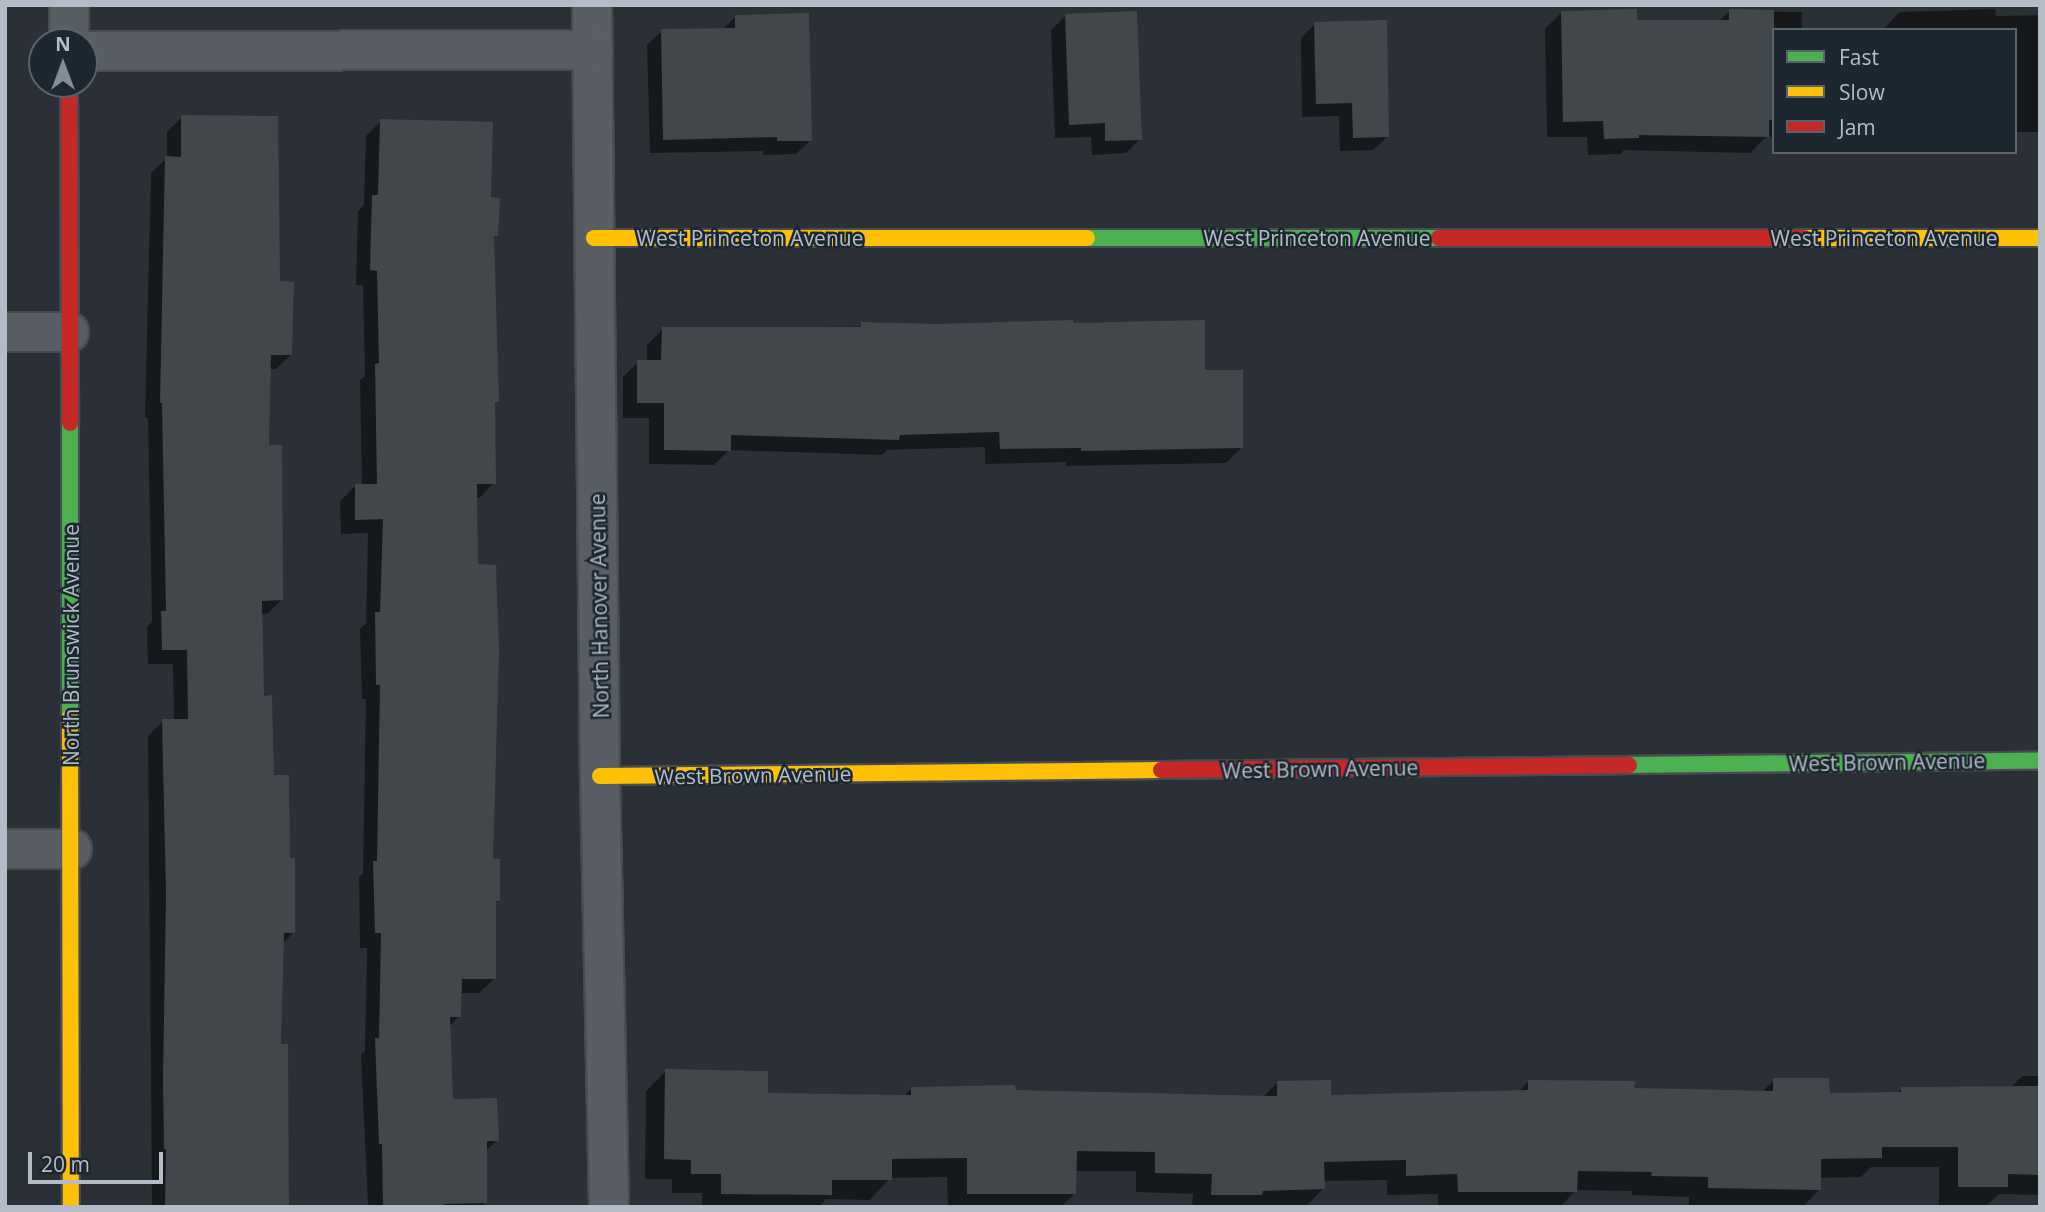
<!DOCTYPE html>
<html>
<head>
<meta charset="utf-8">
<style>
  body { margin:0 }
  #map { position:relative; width:2045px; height:1212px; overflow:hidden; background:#2a3036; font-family:"Open Sans",sans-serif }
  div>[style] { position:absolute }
  .shadow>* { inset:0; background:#0007 }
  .building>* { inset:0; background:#42474c }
  .roads { filter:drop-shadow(2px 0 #484c51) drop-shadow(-2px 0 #484c51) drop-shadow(0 2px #484c51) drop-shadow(0 -2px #484c51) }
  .street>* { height:38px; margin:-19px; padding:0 19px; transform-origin:19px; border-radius:19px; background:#595e64 }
  .fast>* { height:16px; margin:-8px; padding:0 8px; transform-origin:8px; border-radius:8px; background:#4caf50 }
  .slow>* { height:16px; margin:-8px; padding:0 8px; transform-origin:8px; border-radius:8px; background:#ffc107 }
  .jam>* { height:16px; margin:-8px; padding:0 8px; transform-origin:8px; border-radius:8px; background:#c62828 }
  span { translate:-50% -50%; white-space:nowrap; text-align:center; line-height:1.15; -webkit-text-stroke:5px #1d2730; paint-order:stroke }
  .street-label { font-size:21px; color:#b4bdc7 }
  .frame { position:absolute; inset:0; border:7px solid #b4bdc7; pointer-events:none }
  .legend { position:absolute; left:1772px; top:28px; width:245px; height:126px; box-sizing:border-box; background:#1d2730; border:2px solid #59636c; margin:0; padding:9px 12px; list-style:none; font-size:21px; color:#b4bdc7 }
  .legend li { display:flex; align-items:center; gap:14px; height:35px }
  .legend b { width:35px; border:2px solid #59636c }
  .north { position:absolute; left:28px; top:28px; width:70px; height:70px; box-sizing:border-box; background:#1d2730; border:2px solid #59636c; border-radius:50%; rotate:0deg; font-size:19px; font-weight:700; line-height:28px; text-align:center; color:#b4bdc7 }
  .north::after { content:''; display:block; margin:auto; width:24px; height:32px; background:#848c94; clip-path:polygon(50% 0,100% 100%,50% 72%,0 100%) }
  .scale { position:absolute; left:28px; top:1152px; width:135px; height:32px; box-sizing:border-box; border:4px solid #b4bdc7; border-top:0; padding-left:9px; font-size:21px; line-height:24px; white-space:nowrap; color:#b4bdc7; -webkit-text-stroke:5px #1d2730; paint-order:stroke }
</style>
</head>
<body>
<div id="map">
  <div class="shadow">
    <div style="clip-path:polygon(1995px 9px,1996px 16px,2040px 15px,2040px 132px,2015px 132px,2015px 30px,1883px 30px,1899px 12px)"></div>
    <div style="clip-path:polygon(1730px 11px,1802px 12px,1802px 30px,1774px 30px,1774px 137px,1767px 136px,1750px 153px,1624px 150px,1621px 154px,1588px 155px,1587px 137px,1547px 137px,1545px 29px,1562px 12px,1635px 21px,1718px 22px)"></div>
    <div style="clip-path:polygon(1066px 15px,1140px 139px,1126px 153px,1092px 155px,1091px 137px,1055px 138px,1051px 30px)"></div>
    <div style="clip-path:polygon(735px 17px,811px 140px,796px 154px,763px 155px,763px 151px,650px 153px,647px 45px,662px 31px,722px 30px)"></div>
    <div style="clip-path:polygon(1315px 24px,1388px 136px,1373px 150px,1340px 151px,1339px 116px,1302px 117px,1301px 38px)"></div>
    <div style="clip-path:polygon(182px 117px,278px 283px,291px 355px,276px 369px,269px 369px,268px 447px,282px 599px,267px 614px,261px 614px,262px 697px,272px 777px,288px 860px,293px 933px,282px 944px,279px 1045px,289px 1207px,152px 1207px,148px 736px,163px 721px,174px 721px,173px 664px,148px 664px,147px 627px,152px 622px,148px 418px,145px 417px,151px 173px,167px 158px,167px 132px)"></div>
    <div style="clip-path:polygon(381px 121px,489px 199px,497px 235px,492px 239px,497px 401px,493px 405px,494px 483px,479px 498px,475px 498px,491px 861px,498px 900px,494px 905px,494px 979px,479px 993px,460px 993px,459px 1016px,449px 1027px,451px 1101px,497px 1140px,485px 1152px,486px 1202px,481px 1207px,368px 1207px,361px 1054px,365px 1051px,367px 948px,360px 948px,359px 877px,363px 874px,366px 699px,362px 699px,360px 629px,366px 623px,368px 533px,341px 534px,340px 501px,355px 486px,362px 486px,360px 380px,365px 376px,363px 285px,356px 285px,358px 211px,364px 205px,366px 136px)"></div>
    <div style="clip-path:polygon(1203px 322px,1203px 371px,1241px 448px,1226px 463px,1066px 466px,1066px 462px,985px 464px,985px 447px,887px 450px,882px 455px,729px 450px,714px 465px,649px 464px,649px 418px,623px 418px,623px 377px,638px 362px,647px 362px,647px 345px,663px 329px)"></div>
    <div style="clip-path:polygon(666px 1071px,766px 1095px,903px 1097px,911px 1089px,1263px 1097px,1278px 1082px,1329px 1097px,1518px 1092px,1528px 1082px,1633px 1090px,1761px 1093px,1774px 1080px,1828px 1094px,1897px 1093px,1902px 1089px,2010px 1088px,2022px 1076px,2040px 1076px,2040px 1195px,1999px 1194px,1986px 1206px,1939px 1206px,1939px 1167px,1871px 1167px,1861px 1177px,1819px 1178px,1819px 1190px,1802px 1207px,1689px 1207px,1689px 1197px,1632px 1195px,1632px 1191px,1576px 1190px,1560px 1207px,1438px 1207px,1438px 1194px,1387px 1195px,1387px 1180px,1323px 1181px,1323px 1189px,1305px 1207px,1192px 1207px,1193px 1194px,1136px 1192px,1136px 1171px,1075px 1171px,1075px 1193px,1061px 1207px,948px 1207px,947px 1177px,890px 1178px,870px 1200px,826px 1199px,819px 1207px,702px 1207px,702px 1193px,672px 1193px,672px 1179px,645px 1179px,646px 1091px)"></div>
  </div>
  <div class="building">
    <div style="clip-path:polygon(1637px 9px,1637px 20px,1729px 20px,1729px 9px,1774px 10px,1774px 120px,1769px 120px,1769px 137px,1639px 135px,1639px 138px,1604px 139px,1603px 121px,1563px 122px,1561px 11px)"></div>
    <div style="clip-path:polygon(1137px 11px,1142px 140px,1105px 141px,1105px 123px,1069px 125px,1065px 14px)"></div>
    <div style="clip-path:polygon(809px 13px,812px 141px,777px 141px,777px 137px,663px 140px,661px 29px,735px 28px,735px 15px)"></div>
    <div style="clip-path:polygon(1387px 20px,1389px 137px,1353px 138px,1352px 103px,1316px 104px,1314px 22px)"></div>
    <div style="clip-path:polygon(181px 115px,278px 116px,280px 281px,294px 282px,292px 355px,271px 355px,269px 445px,282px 445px,283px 600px,262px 601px,264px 696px,272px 695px,274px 775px,289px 775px,290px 858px,295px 858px,295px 933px,284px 933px,281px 1044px,288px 1044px,289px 1207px,165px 1207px,166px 1149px,164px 1149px,163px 1079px,166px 894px,162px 719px,188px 719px,187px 650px,162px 650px,161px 611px,166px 611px,162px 403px,160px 403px,165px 156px,181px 157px)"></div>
    <div style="clip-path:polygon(380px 119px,493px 122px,491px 197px,500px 198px,498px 236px,494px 236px,499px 402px,495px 402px,496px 484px,477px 484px,478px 564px,496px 565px,499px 651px,493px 859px,500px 859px,500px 901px,496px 901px,496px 979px,462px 979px,461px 1017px,450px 1017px,453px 1099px,497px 1098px,499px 1141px,487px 1141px,487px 1203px,444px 1204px,444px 1207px,383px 1207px,382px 1144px,379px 1144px,375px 1038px,379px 1038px,381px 933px,375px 933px,373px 861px,377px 861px,380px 685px,376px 685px,375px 612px,380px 612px,383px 519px,355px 520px,355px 484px,377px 484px,375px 364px,379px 363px,377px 271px,370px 270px,372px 195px,378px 195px)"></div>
    <div style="clip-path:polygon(1073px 320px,1074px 323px,1205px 320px,1205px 370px,1243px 370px,1243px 448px,1081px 451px,1081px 448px,1000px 449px,999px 432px,900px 435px,899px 440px,731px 435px,731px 451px,664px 450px,664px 403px,637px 403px,637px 360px,661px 360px,662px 327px,861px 327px,861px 322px,936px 324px)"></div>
    <div style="clip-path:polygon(665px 1069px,768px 1071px,768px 1093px,911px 1095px,911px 1087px,1015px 1085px,1016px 1090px,1277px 1096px,1277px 1081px,1331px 1080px,1331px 1095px,1528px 1090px,1528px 1080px,1635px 1081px,1634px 1088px,1773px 1091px,1773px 1078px,1829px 1078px,1830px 1093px,1901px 1092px,1901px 1087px,2040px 1086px,2040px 1175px,2008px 1174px,2008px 1187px,1958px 1187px,1958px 1147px,1882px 1147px,1882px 1158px,1821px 1159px,1821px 1190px,1708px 1188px,1708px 1177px,1651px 1176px,1652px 1172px,1578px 1171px,1577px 1192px,1458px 1192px,1457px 1174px,1406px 1176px,1406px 1160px,1324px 1162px,1325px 1189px,1263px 1191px,1262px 1195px,1211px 1195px,1212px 1174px,1155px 1173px,1155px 1152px,1077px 1151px,1076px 1194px,967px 1194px,967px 1158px,892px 1159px,892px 1180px,832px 1180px,832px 1195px,721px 1194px,721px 1174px,691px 1174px,691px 1160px,664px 1159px)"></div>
  </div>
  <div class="roads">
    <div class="street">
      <div style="left:69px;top:5px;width:37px;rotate:90deg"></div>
      <div style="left:592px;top:5px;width:771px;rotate:89.41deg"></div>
      <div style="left:600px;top:776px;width:431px;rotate:88.8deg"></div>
      <div style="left:84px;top:51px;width:509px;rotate:-0.11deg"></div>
      <div style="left:5px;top:332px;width:64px"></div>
      <div style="left:5px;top:849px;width:67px"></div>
    </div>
    <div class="fast">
      <div style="left:1087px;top:238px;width:352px"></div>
      <div style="left:70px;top:423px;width:294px;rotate:90deg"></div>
      <div style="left:1629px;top:765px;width:411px;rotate:-0.6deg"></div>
    </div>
    <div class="slow">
      <div style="left:594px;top:238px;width:493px"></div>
      <div style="left:1804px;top:238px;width:236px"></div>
      <div style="left:70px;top:717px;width:490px;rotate:89.9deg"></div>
      <div style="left:600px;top:776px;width:561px;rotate:-0.61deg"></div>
    </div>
    <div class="jam">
      <div style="left:69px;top:84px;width:339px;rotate:89.8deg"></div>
      <div style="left:1439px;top:238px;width:365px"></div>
      <div style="left:1161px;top:770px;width:468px;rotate:-0.6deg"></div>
    </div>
  </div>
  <div class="street-label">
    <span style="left:750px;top:238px">West Princeton Avenue</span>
    <span style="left:1317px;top:238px">West Princeton Avenue</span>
    <span style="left:1884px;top:238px">West Princeton Avenue</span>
    <span style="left:599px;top:606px;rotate:-91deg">North Hanover Avenue</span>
    <span style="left:71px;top:645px;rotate:-90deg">North Brunswick Avenue</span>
    <span style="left:1887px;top:762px;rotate:-1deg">West Brown Avenue</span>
    <span style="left:1320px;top:769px;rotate:-1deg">West Brown Avenue</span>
    <span style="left:753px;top:775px;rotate:-1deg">West Brown Avenue</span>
  </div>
  <div class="frame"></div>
  <ul class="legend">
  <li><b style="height:9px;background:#4caf50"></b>Fast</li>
  <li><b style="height:9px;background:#ffc107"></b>Slow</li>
  <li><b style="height:9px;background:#c62828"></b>Jam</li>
  </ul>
  <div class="north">N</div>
  <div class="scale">20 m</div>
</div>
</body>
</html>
